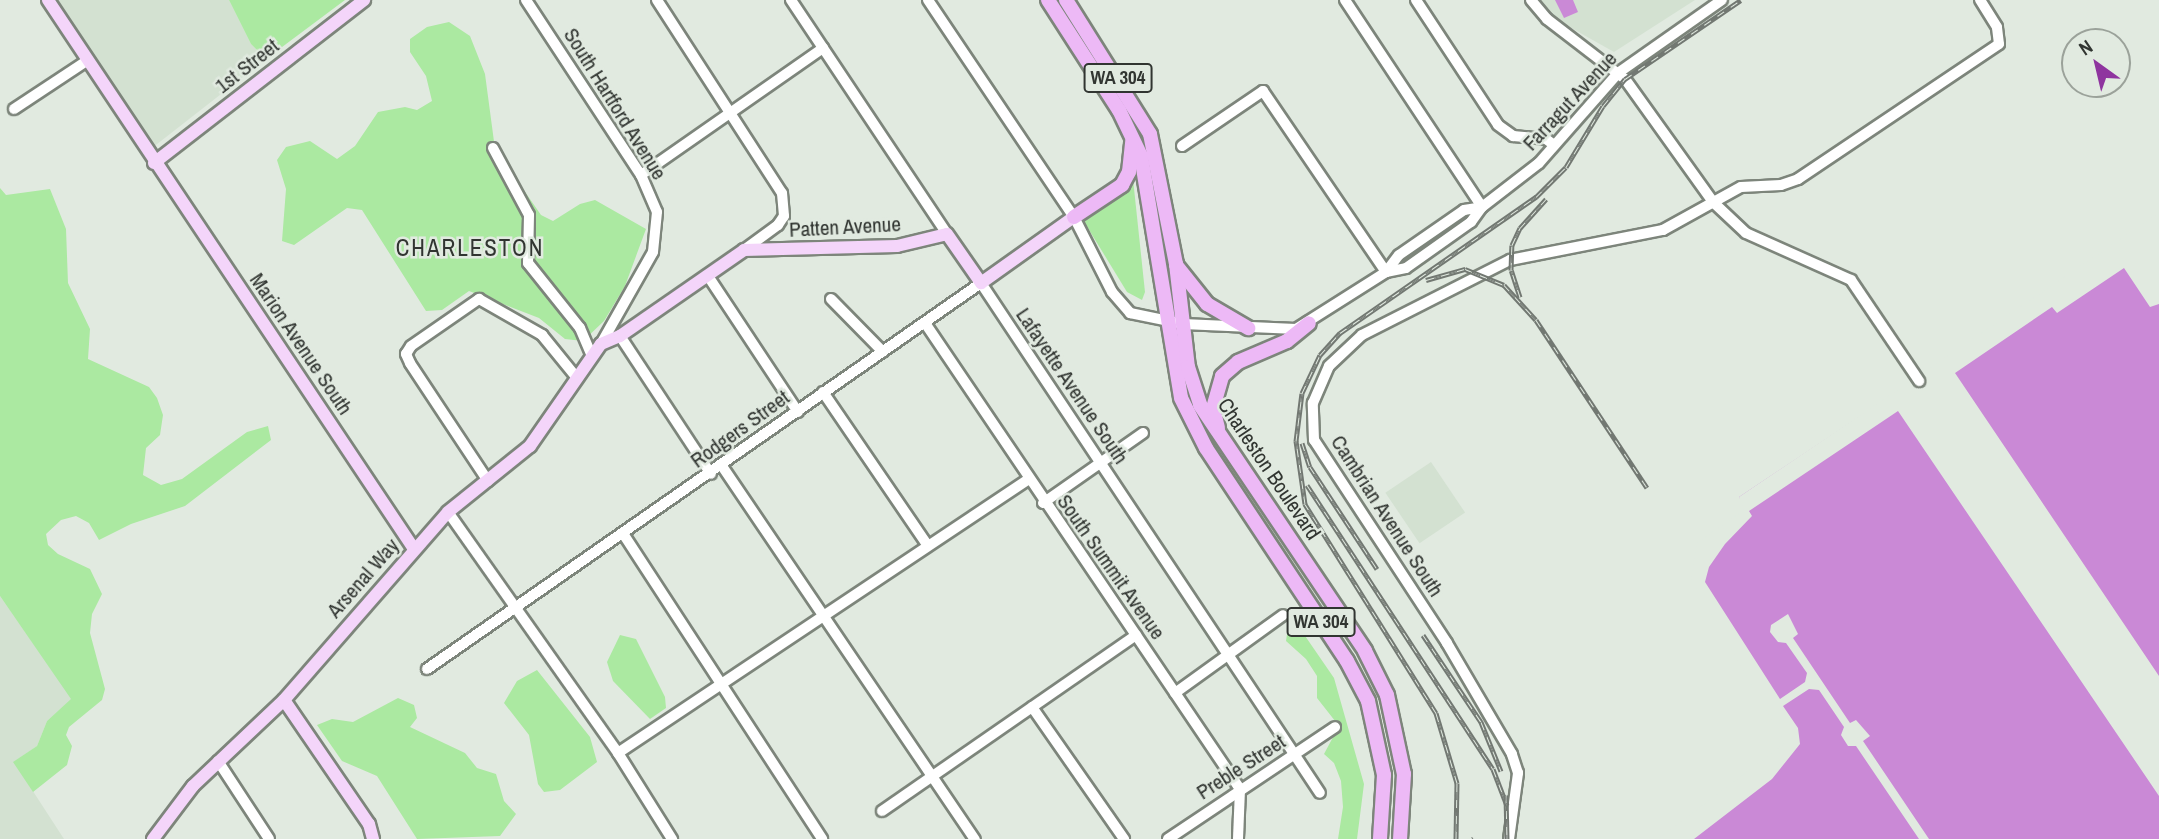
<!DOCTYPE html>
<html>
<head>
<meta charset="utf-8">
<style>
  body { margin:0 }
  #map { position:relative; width:2159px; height:839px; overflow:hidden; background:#e1eae0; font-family:"Archivo Narrow",sans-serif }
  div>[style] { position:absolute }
  .built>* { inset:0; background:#d3e1d1; transform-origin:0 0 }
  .green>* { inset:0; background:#abe9a1 }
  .water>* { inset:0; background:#ca89d6 }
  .pier>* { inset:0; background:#e1eae0 }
  .roads { filter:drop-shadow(2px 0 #7d857b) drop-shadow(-2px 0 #7d857b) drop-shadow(0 2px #7d857b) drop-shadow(0 -2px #7d857b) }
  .minor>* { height:10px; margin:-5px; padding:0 5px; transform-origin:5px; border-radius:5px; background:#fff }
  .major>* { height:12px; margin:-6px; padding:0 6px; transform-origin:6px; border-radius:6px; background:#f4d5fa }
  .highway>* { height:14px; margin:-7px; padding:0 7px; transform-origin:7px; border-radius:7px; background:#edb9f6 }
  .rail>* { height:5px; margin-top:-2.5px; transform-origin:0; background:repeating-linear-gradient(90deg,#e1eae0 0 8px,#727872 0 16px); box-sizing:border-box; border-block:2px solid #727872 }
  span { translate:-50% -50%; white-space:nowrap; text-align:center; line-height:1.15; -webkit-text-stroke:5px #e1eae0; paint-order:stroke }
  .shield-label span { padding:2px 5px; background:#e1eae0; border:2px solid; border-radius:5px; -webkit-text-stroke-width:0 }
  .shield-label { font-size:19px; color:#313531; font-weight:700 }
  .street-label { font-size:21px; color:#313531 }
  .neighbourhood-label { font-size:23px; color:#313531; letter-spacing:2px }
  .north { position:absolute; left:2061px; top:28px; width:70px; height:70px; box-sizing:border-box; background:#e1eae0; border:2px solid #9ba29a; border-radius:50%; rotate:326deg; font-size:19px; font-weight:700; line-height:28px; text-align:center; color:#313531 }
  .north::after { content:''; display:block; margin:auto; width:24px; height:32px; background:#8f349f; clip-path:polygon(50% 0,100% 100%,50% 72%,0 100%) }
</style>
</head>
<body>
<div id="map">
  <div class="built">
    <div style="clip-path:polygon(53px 0,229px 0,251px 44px,266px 59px,152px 148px)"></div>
    <div style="clip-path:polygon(1540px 0,1695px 0,1614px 52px,1559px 21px)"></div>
    <div style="left:1431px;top:462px;width:61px;height:55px;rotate:56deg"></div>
    <div style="clip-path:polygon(0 596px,72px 699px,47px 721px,37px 746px,14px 762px,64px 839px,0 839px)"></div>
  </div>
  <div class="green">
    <div style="clip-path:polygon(229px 0,345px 0,266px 59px,251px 44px)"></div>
    <div style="clip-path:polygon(449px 22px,470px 36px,485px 74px,497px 164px,514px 176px,541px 215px,553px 221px,580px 204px,595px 200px,646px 229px,625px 286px,604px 321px,583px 341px,565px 339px,539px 318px,469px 291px,442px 310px,426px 311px,362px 210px,347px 208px,294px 245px,282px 241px,286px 189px,277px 160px,286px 147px,310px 141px,337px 159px,355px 146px,378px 112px,405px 107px,417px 110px,432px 101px,426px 76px,410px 52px,410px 39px,427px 27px)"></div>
    <div style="clip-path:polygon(1133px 179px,1145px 292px,1142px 300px,1127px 292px,1083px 220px)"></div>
    <div style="clip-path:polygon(0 188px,6px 195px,50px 189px,66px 229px,68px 283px,90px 329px,88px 359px,149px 387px,157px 398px,163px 415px,160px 435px,146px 448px,143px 475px,161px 485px,182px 479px,247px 432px,268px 426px,271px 440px,185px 506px,131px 524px,99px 540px,89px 523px,76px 516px,61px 520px,46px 534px,48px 545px,58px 554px,90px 569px,102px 594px,92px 614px,90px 633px,105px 689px,102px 700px,69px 727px,66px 735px,72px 746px,67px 765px,33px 792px,13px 762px,37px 746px,47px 721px,71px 699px,0 596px)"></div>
    <div style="clip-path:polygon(1290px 614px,1334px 678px,1364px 784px,1357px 839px,1338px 839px,1343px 807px,1341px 781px,1334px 763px,1324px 754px,1339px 726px,1317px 698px,1317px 676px,1306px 659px,1286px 641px)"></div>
    <div style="clip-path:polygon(620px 635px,636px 639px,665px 697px,666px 708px,650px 719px,613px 681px,607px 662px)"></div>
    <div style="clip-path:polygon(537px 670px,590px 737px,597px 762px,560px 790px,544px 792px,538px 784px,529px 735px,504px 703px,517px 681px)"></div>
    <div style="clip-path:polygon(398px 698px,414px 705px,417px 718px,410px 727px,465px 753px,477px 768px,496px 774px,504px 801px,516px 814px,500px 836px,417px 839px,377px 776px,342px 761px,317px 725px,332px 719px,353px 722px)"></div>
  </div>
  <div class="water">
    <div style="clip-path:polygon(1555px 0,1573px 0,1578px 12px,1564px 18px)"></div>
    <div style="clip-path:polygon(2159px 216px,2159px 839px,1662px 839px,1789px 744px,1784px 728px,1694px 577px,1748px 511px,1739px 497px)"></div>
  </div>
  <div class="pier">
    <div style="clip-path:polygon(2159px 213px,2159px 304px,2150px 307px,2124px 268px,2057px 313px,2052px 307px,1955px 373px,2159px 676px,2159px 796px,1898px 411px,1749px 511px,1752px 516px,1725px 544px,1709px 567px,1705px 582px,1780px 699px,1805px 682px,1807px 673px,1786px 643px,1778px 642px,1770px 632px,1771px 625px,1788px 614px,1798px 634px,1793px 638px,1850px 723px,1856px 720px,1870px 736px,1863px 741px,1929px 839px,1919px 839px,1856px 746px,1848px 746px,1841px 735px,1844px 727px,1819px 690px,1809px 689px,1783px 706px,1798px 728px,1800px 744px,1772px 779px,1694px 839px,1658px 839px,1785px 743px,1691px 579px,1697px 543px,1744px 510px,1739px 497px)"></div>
  </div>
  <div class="roads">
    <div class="minor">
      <div style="left:526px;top:0;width:209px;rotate:56.7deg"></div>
      <div style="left:641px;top:175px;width:40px;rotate:66.6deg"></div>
      <div style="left:657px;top:212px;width:40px;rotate:95.7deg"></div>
      <div style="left:653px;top:252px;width:106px;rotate:119.5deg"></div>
      <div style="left:657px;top:0;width:230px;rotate:57.1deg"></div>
      <div style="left:782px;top:193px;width:23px;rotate:85deg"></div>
      <div style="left:784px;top:216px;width:11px;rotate:124deg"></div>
      <div style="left:778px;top:225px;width:42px;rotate:143.7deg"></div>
      <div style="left:791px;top:0;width:281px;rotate:56.3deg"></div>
      <div style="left:928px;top:0;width:262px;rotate:56.1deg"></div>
      <div style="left:1074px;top:217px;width:84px;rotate:63.1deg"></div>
      <div style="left:1112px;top:292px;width:28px;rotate:49deg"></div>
      <div style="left:1130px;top:313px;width:54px;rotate:11.7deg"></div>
      <div style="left:1183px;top:324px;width:113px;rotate:2.5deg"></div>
      <div style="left:1296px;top:329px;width:107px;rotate:-32.3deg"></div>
      <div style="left:1386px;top:272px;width:21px;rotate:-53deg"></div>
      <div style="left:1399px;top:255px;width:79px;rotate:-34.7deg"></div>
      <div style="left:1464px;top:210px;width:18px;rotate:-9deg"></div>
      <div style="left:1345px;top:0;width:248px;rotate:56.5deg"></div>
      <div style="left:1416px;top:0;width:149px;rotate:56.7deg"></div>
      <div style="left:1498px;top:125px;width:19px;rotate:36deg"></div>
      <div style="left:1513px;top:136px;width:33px;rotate:5deg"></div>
      <div style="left:1546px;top:139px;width:10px;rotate:37deg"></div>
      <div style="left:1531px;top:0;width:25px;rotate:50deg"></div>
      <div style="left:1547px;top:19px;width:98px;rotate:37.6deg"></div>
      <div style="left:1625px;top:79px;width:151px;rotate:54.4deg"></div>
      <div style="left:1713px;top:202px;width:45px;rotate:43.2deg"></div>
      <div style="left:1746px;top:233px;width:115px;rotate:24.1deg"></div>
      <div style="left:1851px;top:280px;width:122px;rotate:56deg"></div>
      <div style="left:14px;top:109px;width:89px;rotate:-33.5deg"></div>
      <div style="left:1182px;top:146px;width:98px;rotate:-34.2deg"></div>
      <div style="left:1263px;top:91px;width:219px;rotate:55.8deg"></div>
      <div style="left:493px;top:148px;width:76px;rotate:61.8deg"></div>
      <div style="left:529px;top:215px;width:48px;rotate:91.2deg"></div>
      <div style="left:528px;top:263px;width:83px;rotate:51.3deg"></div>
      <div style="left:580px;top:328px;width:30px;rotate:67deg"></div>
      <div style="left:641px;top:175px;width:222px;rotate:-34.9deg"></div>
      <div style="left:1386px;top:272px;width:20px;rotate:-11deg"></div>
      <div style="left:1406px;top:268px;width:80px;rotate:-35.3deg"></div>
      <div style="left:1471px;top:222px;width:19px;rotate:-54deg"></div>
      <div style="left:1482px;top:207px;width:72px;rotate:-37.7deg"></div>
      <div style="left:1539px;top:163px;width:120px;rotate:-48.7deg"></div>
      <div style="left:1618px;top:73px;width:127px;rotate:-35.1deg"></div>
      <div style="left:708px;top:276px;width:163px;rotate:56.5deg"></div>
      <div style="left:831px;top:299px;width:74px;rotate:45.5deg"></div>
      <div style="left:925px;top:323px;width:562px;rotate:55.94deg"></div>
      <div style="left:1240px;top:789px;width:50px;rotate:92.3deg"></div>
      <div style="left:620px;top:336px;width:165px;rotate:56.6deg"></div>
      <div style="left:823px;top:392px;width:186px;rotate:55.7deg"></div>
      <div style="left:722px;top:466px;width:451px;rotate:55.9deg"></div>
      <div style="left:488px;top:481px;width:141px;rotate:-123.5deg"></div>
      <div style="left:410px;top:363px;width:10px;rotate:-114deg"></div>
      <div style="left:406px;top:354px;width:9px;rotate:-58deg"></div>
      <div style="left:411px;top:346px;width:83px;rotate:-34.7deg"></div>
      <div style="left:479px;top:299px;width:73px;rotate:29.7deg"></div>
      <div style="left:542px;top:335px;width:55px;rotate:50.9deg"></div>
      <div style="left:1043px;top:503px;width:122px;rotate:-35deg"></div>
      <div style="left:448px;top:512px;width:295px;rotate:54.8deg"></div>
      <div style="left:618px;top:753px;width:102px;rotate:57.9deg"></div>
      <div style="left:624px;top:535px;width:363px;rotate:56.9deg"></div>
      <div style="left:427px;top:669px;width:675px;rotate:-34.87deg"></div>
      <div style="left:981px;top:283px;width:612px;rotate:56.39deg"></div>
      <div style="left:1175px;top:693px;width:133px;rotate:-35.8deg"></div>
      <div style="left:1032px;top:707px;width:161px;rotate:55.1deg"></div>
      <div style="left:618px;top:753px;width:492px;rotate:-33.7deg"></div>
      <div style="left:218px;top:761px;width:93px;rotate:56.8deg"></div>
      <div style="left:882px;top:811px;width:309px;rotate:-34.7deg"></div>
      <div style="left:1168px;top:839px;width:201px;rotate:-33.8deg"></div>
      <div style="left:1509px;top:839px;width:67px;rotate:-82.2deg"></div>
      <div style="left:1518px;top:773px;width:20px;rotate:-108deg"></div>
      <div style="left:1512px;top:754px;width:129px;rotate:-120.4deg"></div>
      <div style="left:1447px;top:643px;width:243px;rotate:-123.2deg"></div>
      <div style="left:1314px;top:440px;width:37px;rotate:-92deg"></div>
      <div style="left:1313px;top:403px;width:40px;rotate:-66.6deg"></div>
      <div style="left:1329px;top:366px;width:45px;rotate:-43.2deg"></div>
      <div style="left:1362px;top:335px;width:166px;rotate:-26.9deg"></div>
      <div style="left:1510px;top:260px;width:156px;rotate:-11.1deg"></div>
      <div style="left:1663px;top:230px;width:89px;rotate:-28.9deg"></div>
      <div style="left:1741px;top:187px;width:40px;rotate:-2.9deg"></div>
      <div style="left:1781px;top:185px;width:18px;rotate:-19deg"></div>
      <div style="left:1798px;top:179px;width:242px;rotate:-33.9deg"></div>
      <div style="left:1999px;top:44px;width:17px;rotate:-97deg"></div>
      <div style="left:1997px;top:27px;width:32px;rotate:-122deg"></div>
    </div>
    <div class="major">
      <div style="left:48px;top:0;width:660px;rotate:56.31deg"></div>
      <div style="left:154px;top:163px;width:266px;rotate:-37.8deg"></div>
      <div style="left:284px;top:700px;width:150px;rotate:55.6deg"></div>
      <div style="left:369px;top:824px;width:16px;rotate:75deg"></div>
      <div style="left:153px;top:839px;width:66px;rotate:-53deg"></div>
      <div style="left:193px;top:786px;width:125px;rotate:-43.4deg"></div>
      <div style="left:284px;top:700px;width:249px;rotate:-48.9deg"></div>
      <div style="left:448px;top:512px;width:105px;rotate:-38.8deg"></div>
      <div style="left:530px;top:446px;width:124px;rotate:-55.2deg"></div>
      <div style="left:601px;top:344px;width:21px;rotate:-23deg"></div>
      <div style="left:620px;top:336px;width:151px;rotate:-34.7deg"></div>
      <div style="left:744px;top:250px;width:153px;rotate:-1.5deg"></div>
      <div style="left:897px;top:246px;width:51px;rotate:-13.5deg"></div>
      <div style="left:947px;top:234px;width:60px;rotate:55.2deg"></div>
      <div style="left:981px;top:283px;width:114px;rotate:-35.4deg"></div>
    </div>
    <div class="highway">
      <div style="left:1048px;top:0;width:131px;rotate:57.2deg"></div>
      <div style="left:1119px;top:110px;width:51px;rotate:64.4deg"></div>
      <div style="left:1141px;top:156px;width:245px;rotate:80.6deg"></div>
      <div style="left:1181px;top:398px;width:56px;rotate:63.4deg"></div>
      <div style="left:1206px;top:448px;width:255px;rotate:56.5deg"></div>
      <div style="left:1347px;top:661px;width:45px;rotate:62.3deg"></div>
      <div style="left:1368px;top:701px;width:76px;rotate:77.8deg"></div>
      <div style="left:1384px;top:775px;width:64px;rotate:93.6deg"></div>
      <div style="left:1066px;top:0;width:158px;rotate:57.9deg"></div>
      <div style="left:1150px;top:134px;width:133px;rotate:78.7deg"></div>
      <div style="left:1176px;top:264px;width:104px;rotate:83.4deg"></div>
      <div style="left:1188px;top:367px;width:40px;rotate:72deg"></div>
      <div style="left:1200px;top:405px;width:296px;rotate:56.1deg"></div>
      <div style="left:1365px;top:651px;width:49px;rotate:63.4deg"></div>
      <div style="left:1387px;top:695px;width:81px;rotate:77.9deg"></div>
      <div style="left:1404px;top:774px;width:65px;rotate:93.5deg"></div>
      <div style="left:1074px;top:217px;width:58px;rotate:-33.7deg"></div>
      <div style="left:1122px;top:185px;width:15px;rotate:-62deg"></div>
      <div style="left:1129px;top:172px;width:31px;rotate:-84deg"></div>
      <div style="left:1176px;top:265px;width:50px;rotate:51.5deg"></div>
      <div style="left:1207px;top:304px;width:48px;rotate:30.3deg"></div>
      <div style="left:1218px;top:428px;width:21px;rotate:-104deg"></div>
      <div style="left:1213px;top:408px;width:33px;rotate:-74deg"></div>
      <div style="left:1222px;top:376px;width:21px;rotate:-41deg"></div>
      <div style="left:1238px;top:362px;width:53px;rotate:-23.2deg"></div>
      <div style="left:1287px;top:341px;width:28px;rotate:-39deg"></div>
    </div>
  </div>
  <div class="rail">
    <div style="left:1426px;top:280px;width:41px;rotate:-15.8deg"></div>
    <div style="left:1465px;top:269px;width:42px;rotate:22.3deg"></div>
    <div style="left:1504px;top:285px;width:47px;rotate:47.6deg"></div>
    <div style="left:1536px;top:320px;width:201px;rotate:56.5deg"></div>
    <div style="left:1520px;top:297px;width:28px;rotate:-108deg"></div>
    <div style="left:1511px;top:270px;width:25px;rotate:-88deg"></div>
    <div style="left:1512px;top:245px;width:19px;rotate:-65deg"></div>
    <div style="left:1520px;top:228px;width:39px;rotate:-48deg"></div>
    <div style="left:1302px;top:443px;width:25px;rotate:72deg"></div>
    <div style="left:1310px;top:467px;width:122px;rotate:56.7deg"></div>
    <div style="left:1307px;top:485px;width:339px;rotate:56.8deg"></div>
    <div style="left:1493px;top:769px;width:39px;rotate:69deg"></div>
    <div style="left:1423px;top:635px;width:105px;rotate:56.3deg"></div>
    <div style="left:1481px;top:722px;width:53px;rotate:67.8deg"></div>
    <div style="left:1506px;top:795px;width:44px;rotate:88.7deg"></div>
    <div style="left:1456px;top:839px;width:56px;rotate:-89deg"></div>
    <div style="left:1457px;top:783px;width:73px;rotate:-106.7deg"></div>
    <div style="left:1436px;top:713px;width:247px;rotate:-122.1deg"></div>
    <div style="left:1305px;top:504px;width:64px;rotate:-98.1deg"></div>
    <div style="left:1296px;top:441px;width:48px;rotate:-82.9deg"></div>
    <div style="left:1302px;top:393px;width:42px;rotate:-64.7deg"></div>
    <div style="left:1320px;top:355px;width:30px;rotate:-48deg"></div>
    <div style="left:1340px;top:333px;width:239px;rotate:-34.8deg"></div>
    <div style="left:1536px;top:197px;width:42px;rotate:-45deg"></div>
    <div style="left:1566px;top:167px;width:71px;rotate:-58.8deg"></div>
    <div style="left:1603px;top:106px;width:35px;rotate:-51deg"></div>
    <div style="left:1625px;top:79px;width:140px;rotate:-34.3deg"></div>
    <div style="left:1473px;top:839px;width:1px;rotate:-45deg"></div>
  </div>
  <div class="shield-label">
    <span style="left:1118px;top:78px">WA 304</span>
    <span style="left:1321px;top:622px">WA 304</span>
  </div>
  <div class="street-label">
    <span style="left:247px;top:66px;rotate:-38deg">1st Street</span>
    <span style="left:1570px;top:101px;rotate:-47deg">Farragut Avenue</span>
    <span style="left:615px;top:104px;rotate:58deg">South Hartford Avenue</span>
    <span style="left:845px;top:227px;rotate:-3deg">Patten Avenue</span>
    <span style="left:301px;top:344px;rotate:56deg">Marion Avenue South</span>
    <span style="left:1072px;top:386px;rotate:56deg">Lafayette Avenue South</span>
    <span style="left:740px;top:429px;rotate:-36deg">Rodgers Street</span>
    <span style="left:1269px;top:469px;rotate:56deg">Charleston Boulevard</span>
    <span style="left:1387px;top:516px;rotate:57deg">Cambrian Avenue South</span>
    <span style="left:1111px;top:567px;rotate:55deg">South Summit Avenue</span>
    <span style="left:363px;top:578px;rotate:-49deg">Arsenal Way</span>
    <span style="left:1241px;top:767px;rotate:-33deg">Preble Street</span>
  </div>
  <div class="neighbourhood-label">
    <span style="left:470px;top:248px">CHARLESTON</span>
  </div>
  <div class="north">N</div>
</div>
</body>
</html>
